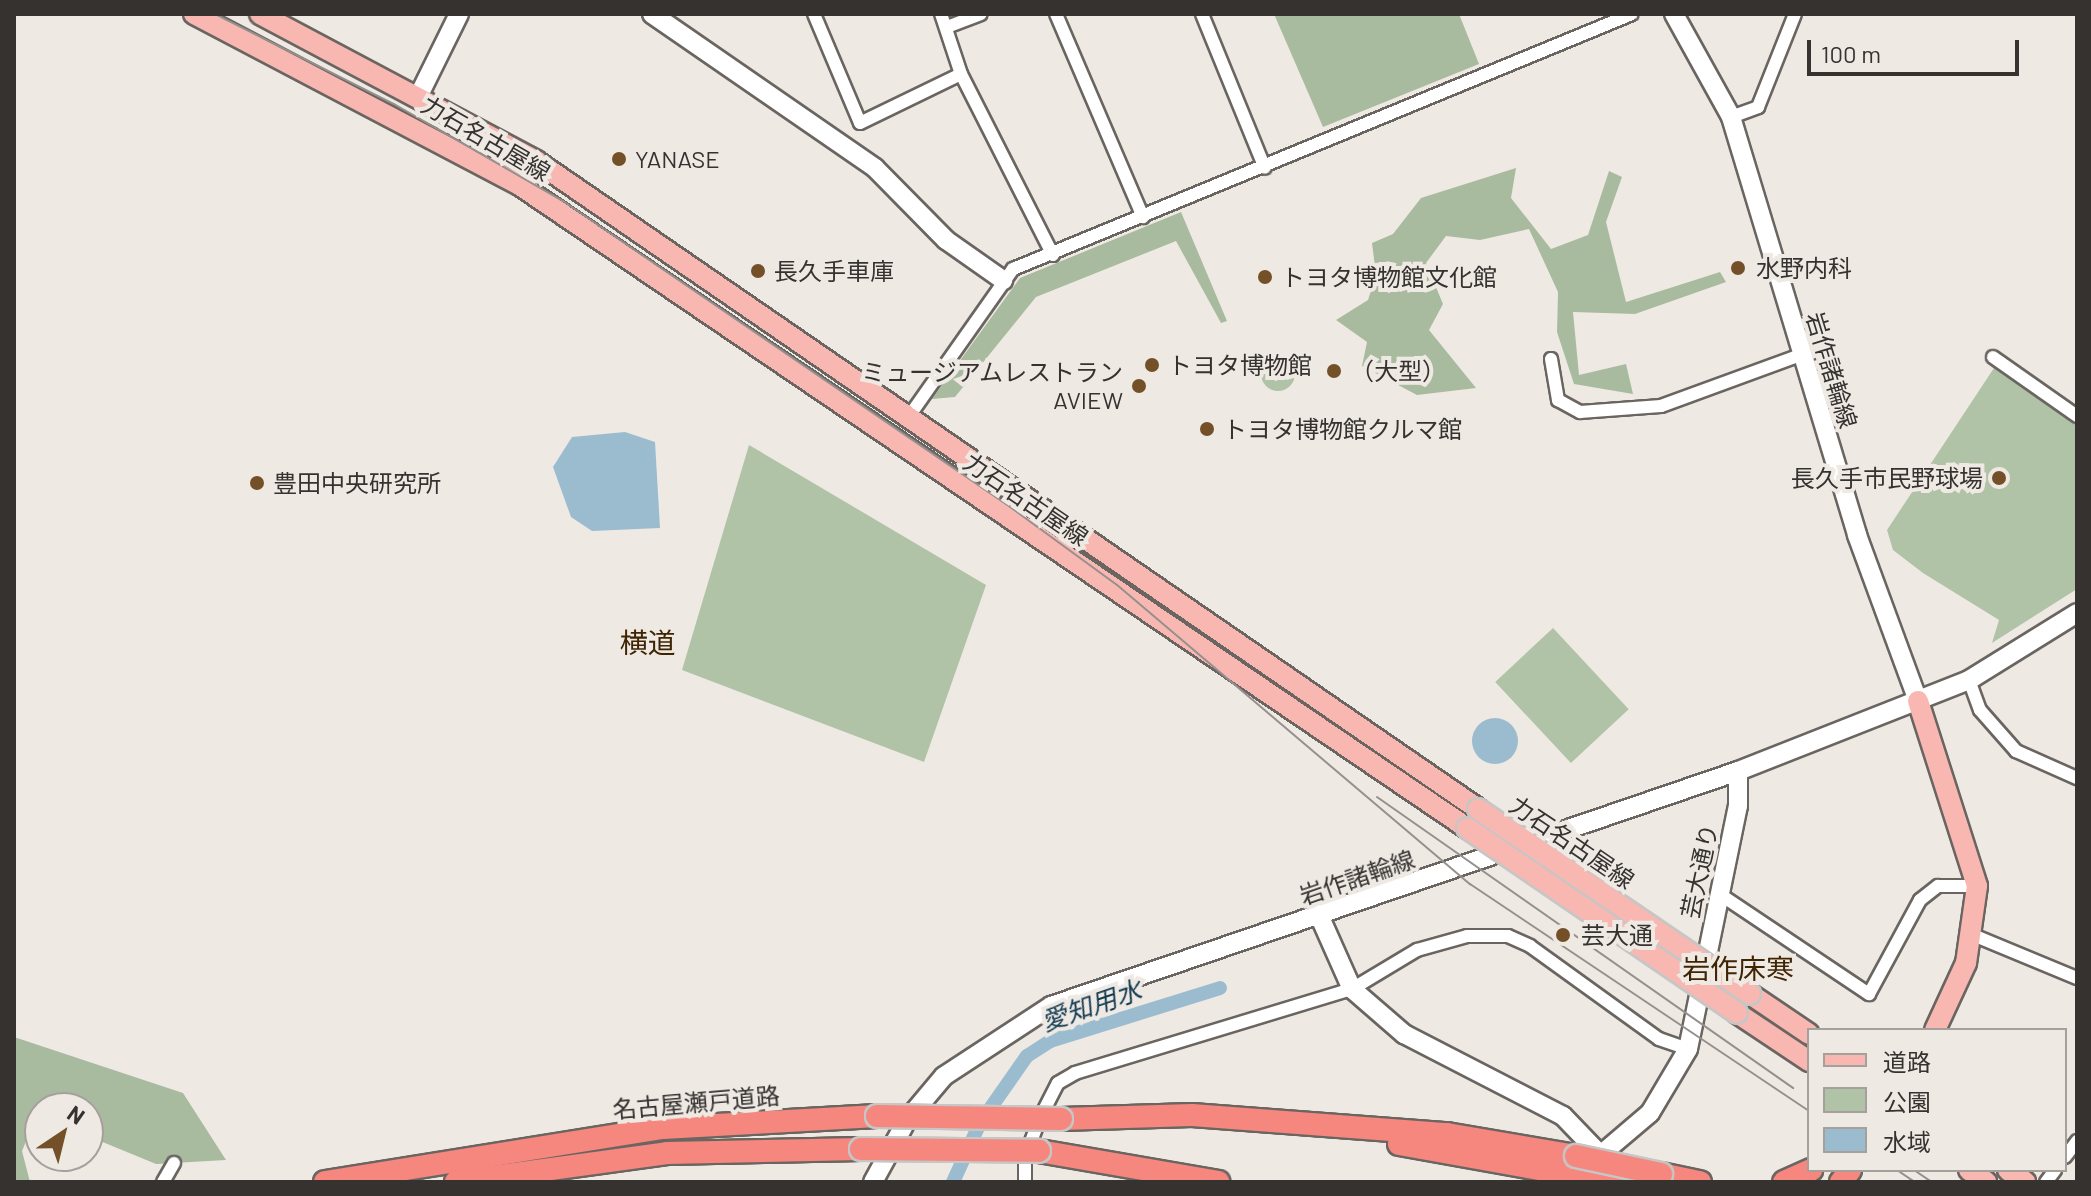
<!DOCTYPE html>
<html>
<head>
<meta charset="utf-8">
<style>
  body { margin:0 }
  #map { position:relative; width:2091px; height:1196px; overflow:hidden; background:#efe9e4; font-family:Barlow,"Noto Sans JP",sans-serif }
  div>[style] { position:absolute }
  .green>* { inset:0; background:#b0c3a6; transform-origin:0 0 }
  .round { border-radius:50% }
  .forest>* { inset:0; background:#a9bb9f }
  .water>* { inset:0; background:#9bbbcf }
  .canal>* { height:14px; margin:-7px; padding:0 7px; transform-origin:7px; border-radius:7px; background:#9bbbcf }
  .roads { filter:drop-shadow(2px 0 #6a6560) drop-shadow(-2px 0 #6a6560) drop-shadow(0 2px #6a6560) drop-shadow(0 -2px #6a6560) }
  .street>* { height:12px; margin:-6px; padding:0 6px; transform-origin:6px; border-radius:6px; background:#fff }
  .secondary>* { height:18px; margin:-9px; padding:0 9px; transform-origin:9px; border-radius:9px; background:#fff }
  .primary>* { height:20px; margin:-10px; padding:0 10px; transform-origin:10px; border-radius:10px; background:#f9b7b2 }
  .highway>* { height:22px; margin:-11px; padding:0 11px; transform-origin:11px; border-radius:11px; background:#f5877f }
  .tram>* { height:2px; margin:-1px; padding:0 1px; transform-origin:1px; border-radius:1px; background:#95908d }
  .bridges { filter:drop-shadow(2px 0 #c6c6c5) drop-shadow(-2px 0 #c6c6c5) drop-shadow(0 2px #c6c6c5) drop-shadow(0 -2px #c6c6c5) }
  .primary-bridge>* { height:20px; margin:-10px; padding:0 10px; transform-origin:10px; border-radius:10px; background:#f9b7b2 }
  .highway-bridge>* { height:22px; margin:-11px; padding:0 11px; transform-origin:11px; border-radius:11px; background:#f5877f }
  .dots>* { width:22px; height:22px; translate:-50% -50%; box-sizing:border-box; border:4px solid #efe9e4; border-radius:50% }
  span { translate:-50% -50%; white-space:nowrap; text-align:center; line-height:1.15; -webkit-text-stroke:8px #efe9e4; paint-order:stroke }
  .street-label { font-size:24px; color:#353230 }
  .poi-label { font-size:24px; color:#353230 }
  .left { translate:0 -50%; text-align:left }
  .right { translate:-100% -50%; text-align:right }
  .water-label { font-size:26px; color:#113a51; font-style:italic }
  .quarter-label { font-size:28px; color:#3f2504 }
  .frame { position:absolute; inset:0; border:16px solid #353230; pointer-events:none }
  .legend { position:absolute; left:1807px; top:1028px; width:260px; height:144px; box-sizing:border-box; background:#efe9e4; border:2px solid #a5a09c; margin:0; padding:10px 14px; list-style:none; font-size:24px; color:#353230 }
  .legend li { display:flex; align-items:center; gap:16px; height:40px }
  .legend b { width:40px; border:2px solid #a5a09c }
  .north { position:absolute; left:24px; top:1092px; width:80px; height:80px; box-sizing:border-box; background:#efe9e4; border:2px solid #a5a09c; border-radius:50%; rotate:35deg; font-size:22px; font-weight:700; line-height:32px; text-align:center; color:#353230 }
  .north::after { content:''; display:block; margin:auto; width:28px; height:36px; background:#745029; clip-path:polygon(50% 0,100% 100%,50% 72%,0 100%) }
  .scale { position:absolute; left:1807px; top:40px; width:212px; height:36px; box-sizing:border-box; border:4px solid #353230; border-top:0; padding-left:10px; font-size:24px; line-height:28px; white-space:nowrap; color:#353230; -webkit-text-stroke:6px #efe9e4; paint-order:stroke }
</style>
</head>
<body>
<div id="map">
  <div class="green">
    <div class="round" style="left:1261px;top:357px;width:34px;height:34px"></div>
    <div style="clip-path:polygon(1994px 368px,2077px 426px,2077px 589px,1992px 643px,1999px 620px,1923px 573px,1893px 550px,1887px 530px)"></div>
    <div style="clip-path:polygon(749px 445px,986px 585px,924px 762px,682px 670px)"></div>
    <div style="left:1553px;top:628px;width:111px;height:79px;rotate:47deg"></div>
  </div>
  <div class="forest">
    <div style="clip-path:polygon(1274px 14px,1459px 14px,1479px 64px,1323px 127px)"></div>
    <div style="clip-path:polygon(1516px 168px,1511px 198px,1551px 249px,1588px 235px,1609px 171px,1622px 177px,1606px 222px,1626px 302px,1720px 272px,1726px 282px,1635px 314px,1573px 312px,1579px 375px,1626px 364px,1633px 394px,1574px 384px,1557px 332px,1558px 292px,1529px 229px,1480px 240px,1446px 236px,1426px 263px,1443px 304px,1429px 330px,1476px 388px,1417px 395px,1362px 366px,1367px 342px,1336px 320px,1368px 300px,1376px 275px,1372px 243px,1393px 234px,1421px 198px)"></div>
    <div style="clip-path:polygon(1181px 212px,1227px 321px,1221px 323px,1176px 241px,1036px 297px,955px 397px,932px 399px,1020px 278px)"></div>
    <div style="clip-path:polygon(14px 1037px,183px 1093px,226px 1160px,156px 1164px,88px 1136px,88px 1108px,56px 1097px,40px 1108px,22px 1151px,30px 1182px,14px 1182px)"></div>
  </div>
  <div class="water">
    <div style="clip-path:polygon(625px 432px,655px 442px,660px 528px,592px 531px,571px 517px,553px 467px,572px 437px)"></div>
    <div class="round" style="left:1472px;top:718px;width:46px;height:46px"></div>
  </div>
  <div class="canal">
    <div style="left:953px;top:1182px;width:65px;rotate:-65.4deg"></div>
    <div style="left:980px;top:1123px;width:82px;rotate:-55deg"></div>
    <div style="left:1027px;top:1056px;width:27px;rotate:-33deg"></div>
    <div style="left:1050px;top:1041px;width:178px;rotate:-17.3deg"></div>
  </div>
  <div class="roads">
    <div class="street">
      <div style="left:814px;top:14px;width:118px;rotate:67.1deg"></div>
      <div style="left:860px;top:123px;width:112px;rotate:-25.9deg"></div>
      <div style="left:961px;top:74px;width:63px;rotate:-108.4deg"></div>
      <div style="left:1056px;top:14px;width:221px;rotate:66.8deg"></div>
      <div style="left:1202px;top:14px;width:166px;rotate:67.8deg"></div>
      <div style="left:947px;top:27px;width:36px;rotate:-21deg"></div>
      <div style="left:961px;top:74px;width:203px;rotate:63.1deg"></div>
      <div style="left:1731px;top:117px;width:29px;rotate:-20deg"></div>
      <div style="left:1758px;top:107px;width:100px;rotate:-68.3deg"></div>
      <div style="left:1993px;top:357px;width:103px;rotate:35.1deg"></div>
      <div style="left:1551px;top:359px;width:42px;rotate:80.3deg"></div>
      <div style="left:1558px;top:400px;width:25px;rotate:29deg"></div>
      <div style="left:1580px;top:412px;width:81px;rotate:-4.2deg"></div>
      <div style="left:1661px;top:406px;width:151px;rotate:-20.1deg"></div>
      <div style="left:910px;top:415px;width:179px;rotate:-54.8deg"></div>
      <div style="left:1013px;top:269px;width:669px;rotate:-22.39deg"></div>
      <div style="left:1969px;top:680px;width:32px;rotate:70deg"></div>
      <div style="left:1980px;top:710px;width:55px;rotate:48.7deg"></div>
      <div style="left:2016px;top:751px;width:67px;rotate:23.9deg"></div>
      <div style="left:1718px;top:893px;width:182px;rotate:33.8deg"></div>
      <div style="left:1869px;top:994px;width:107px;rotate:-61.5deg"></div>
      <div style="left:1920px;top:900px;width:23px;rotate:-38deg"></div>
      <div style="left:1938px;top:886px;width:39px"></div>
      <div style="left:1973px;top:935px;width:113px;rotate:22.5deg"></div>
      <div style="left:2065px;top:1157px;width:20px;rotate:-53deg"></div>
      <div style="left:163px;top:1182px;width:22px;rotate:-60deg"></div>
      <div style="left:1025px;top:1182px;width:25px;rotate:-90deg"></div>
      <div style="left:1025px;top:1157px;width:42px;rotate:-69deg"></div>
      <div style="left:1040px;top:1118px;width:39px;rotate:-63deg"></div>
      <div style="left:1058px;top:1083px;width:20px;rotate:-30deg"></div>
      <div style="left:1075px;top:1073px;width:289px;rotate:-16.9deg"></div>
      <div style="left:1352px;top:989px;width:76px;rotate:-31deg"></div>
      <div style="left:1417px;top:950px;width:52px;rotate:-15.6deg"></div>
      <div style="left:1467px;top:936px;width:41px"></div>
      <div style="left:1508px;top:936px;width:24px;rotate:24deg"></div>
      <div style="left:1530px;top:946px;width:159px;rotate:35.8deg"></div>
      <div style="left:1659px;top:1039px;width:31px;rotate:19deg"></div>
      <div style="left:2046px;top:1182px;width:15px;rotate:-53deg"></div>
    </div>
    <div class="secondary">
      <div style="left:652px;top:14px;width:271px;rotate:34.6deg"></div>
      <div style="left:875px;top:168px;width:101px;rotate:45.4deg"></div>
      <div style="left:946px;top:240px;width:70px;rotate:35.1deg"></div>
      <div style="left:1674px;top:14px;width:118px;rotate:61deg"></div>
      <div style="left:1731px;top:117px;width:437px;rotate:73.2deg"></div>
      <div style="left:1857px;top:535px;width:177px;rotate:69.8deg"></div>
      <div style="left:420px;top:93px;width:88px;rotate:-63.7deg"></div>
      <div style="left:1319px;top:915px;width:81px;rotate:66deg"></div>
      <div style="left:1352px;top:989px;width:69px;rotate:40.9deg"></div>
      <div style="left:1404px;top:1034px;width:179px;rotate:27.3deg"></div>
      <div style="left:1563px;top:1116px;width:75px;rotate:46.1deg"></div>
      <div style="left:1604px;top:1152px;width:60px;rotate:-40.3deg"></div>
      <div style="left:1650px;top:1113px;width:74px;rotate:-59.3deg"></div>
      <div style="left:1688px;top:1049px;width:248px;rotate:-78.4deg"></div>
      <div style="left:1738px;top:806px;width:35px;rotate:-90deg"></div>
      <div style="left:873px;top:1182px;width:71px;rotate:-61.3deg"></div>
      <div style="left:907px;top:1120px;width:57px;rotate:-49.9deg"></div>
      <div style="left:944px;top:1076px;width:128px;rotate:-33.2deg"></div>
      <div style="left:1051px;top:1006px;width:726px;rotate:-18.88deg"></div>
      <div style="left:1738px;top:771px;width:248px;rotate:-21.5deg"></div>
      <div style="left:1969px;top:680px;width:127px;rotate:-31.8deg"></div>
    </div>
    <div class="primary">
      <div style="left:194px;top:14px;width:369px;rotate:27.7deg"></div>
      <div style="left:521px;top:186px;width:1143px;rotate:34.16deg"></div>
      <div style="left:260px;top:14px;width:313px;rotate:28deg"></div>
      <div style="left:536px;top:161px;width:1143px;rotate:34.52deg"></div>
      <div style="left:1918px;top:701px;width:194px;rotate:72.3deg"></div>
      <div style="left:1977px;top:886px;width:78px;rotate:98.1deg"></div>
      <div style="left:1966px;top:963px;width:74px;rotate:114.8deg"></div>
      <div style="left:1750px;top:994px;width:71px;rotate:34.1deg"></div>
      <div style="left:1737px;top:1013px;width:87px;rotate:33.7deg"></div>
      <div style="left:1969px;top:1170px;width:21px;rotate:35deg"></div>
      <div style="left:2008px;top:1170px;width:21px;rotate:35deg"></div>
    </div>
    <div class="highway">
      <div style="left:1061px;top:1119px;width:131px;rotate:-1.7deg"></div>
      <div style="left:1192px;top:1115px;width:256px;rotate:4.3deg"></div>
      <div style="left:1447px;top:1134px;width:131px;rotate:9.7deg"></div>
      <div style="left:1399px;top:1144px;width:217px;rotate:10.1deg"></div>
      <div style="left:1039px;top:1151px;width:182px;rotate:9.8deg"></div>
      <div style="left:1661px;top:1174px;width:40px;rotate:12deg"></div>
      <div style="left:325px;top:1182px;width:342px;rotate:-9.1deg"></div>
      <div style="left:663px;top:1128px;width:214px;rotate:-3.2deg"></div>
      <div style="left:456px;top:1182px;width:213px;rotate:-7.8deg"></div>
      <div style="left:667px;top:1153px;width:194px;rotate:-1.2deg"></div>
      <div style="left:1784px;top:1182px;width:30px;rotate:-24deg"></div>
      <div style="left:1841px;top:1182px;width:15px;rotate:-53deg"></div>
    </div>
  </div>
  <div class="tram">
    <div style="left:215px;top:14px;width:200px;rotate:26.7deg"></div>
    <div style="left:394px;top:104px;width:195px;rotate:29.9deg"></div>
    <div style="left:563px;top:201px;width:537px;rotate:34.37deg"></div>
    <div style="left:1006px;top:504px;width:137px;rotate:36.1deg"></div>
    <div style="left:1117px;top:585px;width:463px;rotate:40.3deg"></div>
    <div style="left:1470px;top:884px;width:408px;rotate:33.8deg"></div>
    <div style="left:1377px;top:797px;width:508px;rotate:34.97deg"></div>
    <div style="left:1897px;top:1170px;width:22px;rotate:34deg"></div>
    <div style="left:1914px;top:1170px;width:22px;rotate:34deg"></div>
  </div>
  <div class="bridges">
    <div class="primary-bridge">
      <div style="left:1478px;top:809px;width:329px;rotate:34.2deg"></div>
      <div style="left:1467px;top:828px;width:327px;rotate:34.4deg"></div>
    </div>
    <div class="highway-bridge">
      <div style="left:877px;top:1116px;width:184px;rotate:0.9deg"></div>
      <div style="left:861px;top:1149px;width:178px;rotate:0.6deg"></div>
      <div style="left:1576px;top:1156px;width:87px;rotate:12deg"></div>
    </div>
  </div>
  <div class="dots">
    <div style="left:619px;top:159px;background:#745029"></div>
    <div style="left:1738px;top:268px;background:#745029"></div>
    <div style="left:758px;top:271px;background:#745029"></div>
    <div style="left:1265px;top:277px;background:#745029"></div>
    <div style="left:1152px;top:365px;background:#745029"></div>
    <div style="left:1334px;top:371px;background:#745029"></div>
    <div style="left:1139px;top:386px;background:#745029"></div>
    <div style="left:1207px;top:429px;background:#745029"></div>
    <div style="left:1999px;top:478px;background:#745029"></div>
    <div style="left:257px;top:483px;background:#745029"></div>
    <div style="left:1563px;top:935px;background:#745029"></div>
  </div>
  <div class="street-label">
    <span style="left:486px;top:138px;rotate:30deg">力石名古屋線</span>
    <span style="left:1832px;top:370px;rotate:73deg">岩作諸輪線</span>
    <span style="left:1026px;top:499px;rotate:34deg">力石名古屋線</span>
    <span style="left:1572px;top:842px;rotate:34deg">力石名古屋線</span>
    <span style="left:1699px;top:871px;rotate:-78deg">芸大通り</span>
    <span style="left:1357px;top:877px;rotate:-19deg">岩作諸輪線</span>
    <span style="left:696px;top:1102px;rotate:-5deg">名古屋瀬戸道路</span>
  </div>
  <div class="poi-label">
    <span class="left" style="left:635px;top:159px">YANASE</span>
    <span class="left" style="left:1756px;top:268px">水野内科</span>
    <span class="left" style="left:774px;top:271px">長久手車庫</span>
    <span class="left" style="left:1281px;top:277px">トヨタ博物館文化館</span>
    <span class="left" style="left:1168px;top:365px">トヨタ博物館</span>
    <span class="left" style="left:1350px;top:371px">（大型）</span>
    <span class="right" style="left:1123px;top:386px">ミュージアムレストラン<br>AVIEW</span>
    <span class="left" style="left:1223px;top:429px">トヨタ博物館クルマ館</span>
    <span class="right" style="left:1983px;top:478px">長久手市民野球場</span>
    <span class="left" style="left:273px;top:483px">豊田中央研究所</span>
    <span class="left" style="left:1581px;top:935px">芸大通</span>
  </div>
  <div class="water-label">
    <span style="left:1091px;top:1005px;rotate:-19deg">愛知用水</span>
  </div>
  <div class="quarter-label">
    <span style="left:648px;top:642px">横道</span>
    <span style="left:1738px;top:968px">岩作床寒</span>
  </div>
  <div class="frame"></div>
  <ul class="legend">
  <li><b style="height:10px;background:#f9b7b2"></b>道路</li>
  <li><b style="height:22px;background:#b0c3a6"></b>公園</li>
  <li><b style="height:22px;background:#9bbbcf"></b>水域</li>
  </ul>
  <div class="north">N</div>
  <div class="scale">100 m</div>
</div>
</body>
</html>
